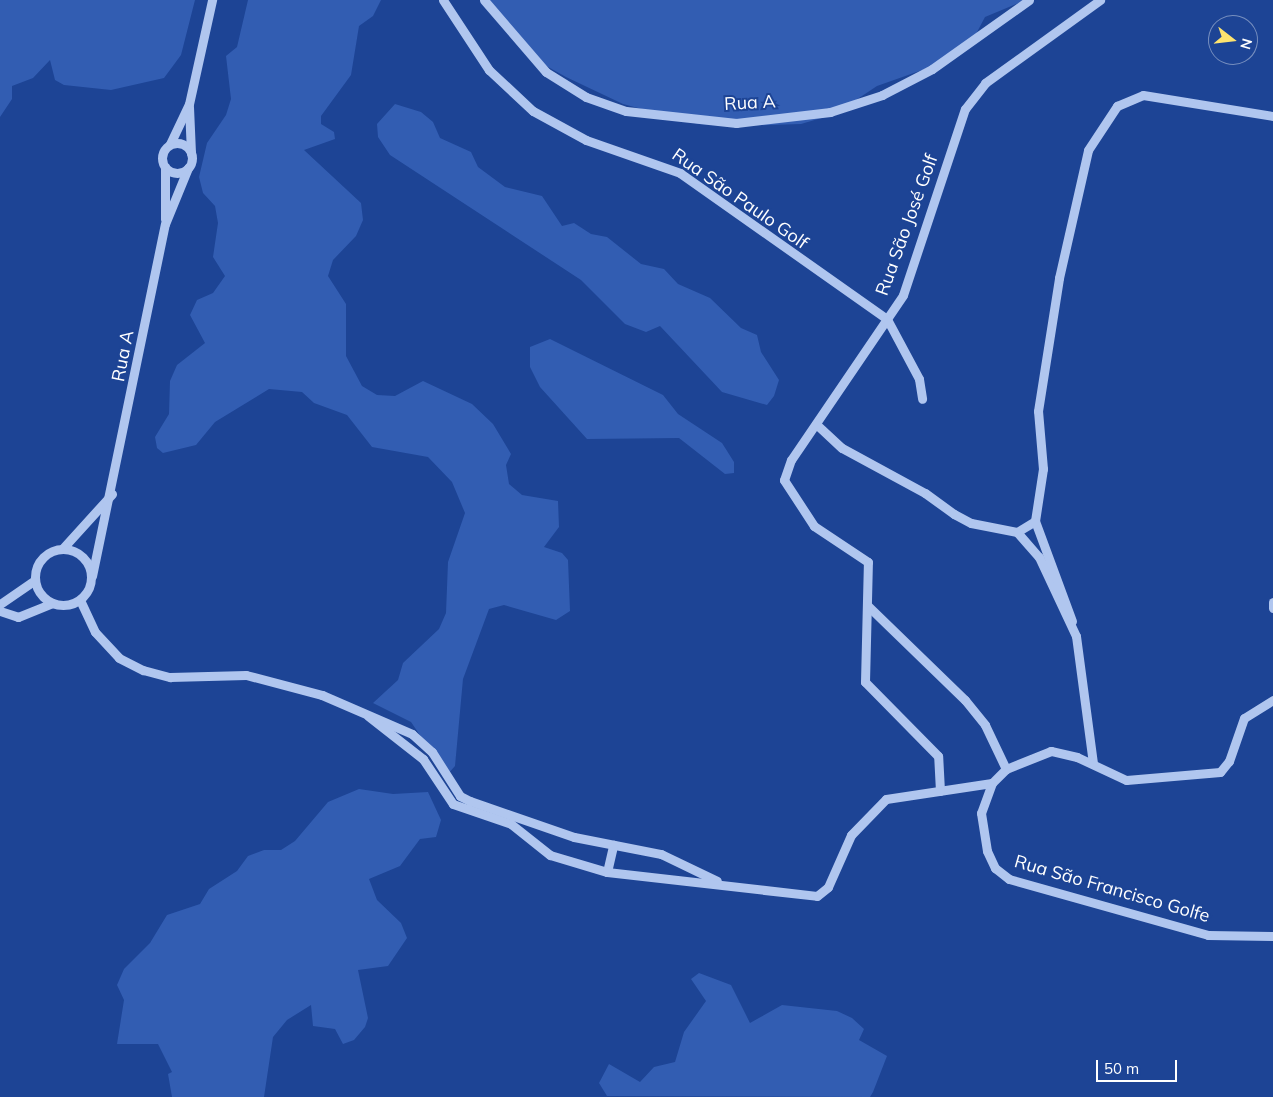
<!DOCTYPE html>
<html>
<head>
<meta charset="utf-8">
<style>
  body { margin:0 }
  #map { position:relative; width:1273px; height:1097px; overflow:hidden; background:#1d4495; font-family:Mulish,sans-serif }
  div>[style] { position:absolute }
  .green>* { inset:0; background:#325db2 }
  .minor>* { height:9px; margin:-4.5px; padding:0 4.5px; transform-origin:4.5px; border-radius:4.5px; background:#b0c6ef }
  .minor>.ring { margin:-4.5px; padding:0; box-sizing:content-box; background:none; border:9px solid #b0c6ef; border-radius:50% }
  span { translate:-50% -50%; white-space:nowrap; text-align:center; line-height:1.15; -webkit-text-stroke:4px #1d4495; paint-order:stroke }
  .street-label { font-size:18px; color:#fff }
  .north { position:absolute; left:1208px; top:15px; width:50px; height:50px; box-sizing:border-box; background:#1d4495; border:1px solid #778fbf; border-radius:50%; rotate:106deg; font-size:14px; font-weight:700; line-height:20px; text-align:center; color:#fff }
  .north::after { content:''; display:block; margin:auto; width:18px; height:22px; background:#fee46f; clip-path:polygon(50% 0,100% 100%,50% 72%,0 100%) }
  .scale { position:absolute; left:1096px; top:1060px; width:81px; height:22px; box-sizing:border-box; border:2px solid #fff; border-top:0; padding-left:6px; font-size:15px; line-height:18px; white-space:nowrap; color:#fff; -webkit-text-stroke:4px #1d4495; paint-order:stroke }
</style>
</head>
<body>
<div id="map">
  <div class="green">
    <div style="clip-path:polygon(0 0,195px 0,181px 55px,164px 78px,111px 90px,64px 85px,55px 80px,50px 60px,33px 78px,12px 86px,12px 99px,0 117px)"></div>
    <div style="clip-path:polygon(248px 0,381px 0,373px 16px,359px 26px,351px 75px,321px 116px,321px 124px,334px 132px,335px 139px,304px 150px,361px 203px,363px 220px,356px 236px,333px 260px,328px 276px,346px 304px,346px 356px,362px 386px,377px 395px,395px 396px,423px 381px,472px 404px,493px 424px,511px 454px,506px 465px,509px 484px,522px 495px,558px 501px,559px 527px,544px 547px,562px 553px,568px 560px,570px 611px,556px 620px,504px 605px,489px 609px,463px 679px,455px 766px,447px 775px,411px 722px,373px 703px,398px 680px,403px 663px,439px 629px,446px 613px,448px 562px,465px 513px,452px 482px,428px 457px,372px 447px,347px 415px,314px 403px,302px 392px,269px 389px,215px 422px,196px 445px,163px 453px,157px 448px,155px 437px,169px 414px,170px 381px,177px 365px,205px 343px,190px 315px,197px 300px,213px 293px,225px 276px,213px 257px,218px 223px,215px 206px,203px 193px,199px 177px,207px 143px,226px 115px,231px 99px,226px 56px,237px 47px)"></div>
    <div style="clip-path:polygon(484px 0,1026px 0,985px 17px,975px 36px,928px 68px,877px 86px,835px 114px,801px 124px,733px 126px,698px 124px,623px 104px,566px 77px,541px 63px)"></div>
    <div style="clip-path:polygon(395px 104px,421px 112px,433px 122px,440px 138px,471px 152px,478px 167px,505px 187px,542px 196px,562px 226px,574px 223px,591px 234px,607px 237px,641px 264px,664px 269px,678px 284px,710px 298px,741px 328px,757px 335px,761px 352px,779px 380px,774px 396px,767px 405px,722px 392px,660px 326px,646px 332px,625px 324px,581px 280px,390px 155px,378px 137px,377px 124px)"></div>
    <div style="clip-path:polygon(550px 339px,663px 395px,678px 414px,722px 443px,734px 462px,734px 473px,725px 474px,679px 438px,587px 439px,540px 387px,530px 367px,530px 347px)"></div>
    <div style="clip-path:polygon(359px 789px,393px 794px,428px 792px,441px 820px,436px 837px,420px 839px,400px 866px,369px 879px,377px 900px,401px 923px,407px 938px,388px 966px,358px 970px,368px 1018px,365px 1027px,354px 1040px,343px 1044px,335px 1029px,313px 1026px,311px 1005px,287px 1020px,273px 1037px,264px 1097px,172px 1097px,168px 1074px,172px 1072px,158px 1044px,117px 1044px,124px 1000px,117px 985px,124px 969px,150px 943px,167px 915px,200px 904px,209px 889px,237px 871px,248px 856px,264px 850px,281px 850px,295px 841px,328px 802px)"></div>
    <div style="clip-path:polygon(699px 973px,731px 985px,750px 1023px,782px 1005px,837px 1011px,852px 1018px,864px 1029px,859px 1040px,887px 1056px,873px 1092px,870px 1097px,607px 1096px,599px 1083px,609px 1064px,640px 1082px,654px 1067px,675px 1062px,684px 1032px,706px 1001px,691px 979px)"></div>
  </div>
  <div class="minor">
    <div style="left:443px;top:0;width:84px;rotate:56.7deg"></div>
    <div style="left:489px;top:70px;width:60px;rotate:43deg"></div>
    <div style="left:533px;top:111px;width:60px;rotate:28.7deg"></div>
    <div style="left:586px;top:140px;width:100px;rotate:19.3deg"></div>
    <div style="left:680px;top:173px;width:253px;rotate:35.2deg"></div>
    <div style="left:887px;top:319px;width:68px;rotate:61.9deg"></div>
    <div style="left:919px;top:379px;width:20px;rotate:81deg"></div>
    <div style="left:484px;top:0;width:95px;rotate:49.3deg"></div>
    <div style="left:546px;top:72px;width:47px;rotate:32deg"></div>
    <div style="left:586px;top:97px;width:42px;rotate:19.3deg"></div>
    <div style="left:626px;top:111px;width:111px;rotate:6.2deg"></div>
    <div style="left:736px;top:123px;width:95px;rotate:-6.7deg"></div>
    <div style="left:830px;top:112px;width:55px;rotate:-18.1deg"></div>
    <div style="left:882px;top:95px;width:56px;rotate:-27.5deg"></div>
    <div style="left:932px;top:69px;width:119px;rotate:-35.4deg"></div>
    <div style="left:189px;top:107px;width:46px;rotate:87.5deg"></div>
    <div class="ring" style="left:162px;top:143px;width:21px;height:21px"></div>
    <div style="left:170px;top:144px;width:44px;rotate:-64.6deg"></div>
    <div style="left:189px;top:104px;width:107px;rotate:-77.5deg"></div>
    <div style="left:165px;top:167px;width:52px;rotate:90deg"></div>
    <div style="left:816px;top:424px;width:35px;rotate:43deg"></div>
    <div style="left:842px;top:448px;width:94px;rotate:28.5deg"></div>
    <div style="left:925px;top:493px;width:36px;rotate:36deg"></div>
    <div style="left:954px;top:514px;width:19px;rotate:28deg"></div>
    <div style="left:971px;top:523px;width:47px;rotate:11.1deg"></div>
    <div style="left:1017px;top:532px;width:33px;rotate:49deg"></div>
    <div style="left:1039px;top:557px;width:87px;rotate:64.9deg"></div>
    <div style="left:1076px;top:636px;width:129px;rotate:82.4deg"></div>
    <div style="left:1017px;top:532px;width:21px;rotate:-31deg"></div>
    <div style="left:63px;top:548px;width:73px;rotate:-47.8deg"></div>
    <div class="ring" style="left:35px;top:549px;width:47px;height:47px"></div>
    <div style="left:92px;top:576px;width:359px;rotate:-78.3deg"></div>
    <div style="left:165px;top:224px;width:61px;rotate:-67.7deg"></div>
    <div style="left:80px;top:600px;width:35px;rotate:65deg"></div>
    <div style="left:95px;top:632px;width:35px;rotate:47deg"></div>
    <div style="left:119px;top:658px;width:27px;rotate:27deg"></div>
    <div style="left:143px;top:670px;width:28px;rotate:15deg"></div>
    <div style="left:170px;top:677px;width:76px;rotate:-1.5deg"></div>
    <div style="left:246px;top:675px;width:79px;rotate:14.7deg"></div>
    <div style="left:322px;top:695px;width:98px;rotate:23.4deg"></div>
    <div style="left:412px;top:734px;width:27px;rotate:42deg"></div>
    <div style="left:432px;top:752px;width:52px;rotate:57.5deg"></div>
    <div style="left:460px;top:796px;width:11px;rotate:27deg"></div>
    <div style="left:470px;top:801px;width:110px;rotate:19.1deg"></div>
    <div style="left:574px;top:837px;width:89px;rotate:11.1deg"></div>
    <div style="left:661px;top:854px;width:62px;rotate:25.7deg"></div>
    <div style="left:1273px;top:602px;width:6px;rotate:90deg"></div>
    <div style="left:0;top:604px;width:42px;rotate:-34.4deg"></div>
    <div style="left:868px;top:606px;width:135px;rotate:44.1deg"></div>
    <div style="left:965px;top:700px;width:32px;rotate:51deg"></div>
    <div style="left:985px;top:725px;width:49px;rotate:64.5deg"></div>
    <div style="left:0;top:611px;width:19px;rotate:18deg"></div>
    <div style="left:18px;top:617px;width:37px;rotate:-22deg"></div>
    <div style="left:1072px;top:621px;width:107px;rotate:-110.3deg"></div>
    <div style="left:1035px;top:521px;width:53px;rotate:-81.3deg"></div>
    <div style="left:1043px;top:469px;width:58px;rotate:-94.9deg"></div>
    <div style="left:1038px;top:411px;width:135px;rotate:-81deg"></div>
    <div style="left:1059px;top:278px;width:131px;rotate:-77.2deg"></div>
    <div style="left:1088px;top:150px;width:53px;rotate:-56.6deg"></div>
    <div style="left:1117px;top:106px;width:28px;rotate:-23deg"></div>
    <div style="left:1143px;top:95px;width:132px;rotate:9.2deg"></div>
    <div style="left:1273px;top:700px;width:34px;rotate:148deg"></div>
    <div style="left:1244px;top:718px;width:46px;rotate:109.2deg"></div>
    <div style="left:1229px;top:761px;width:14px;rotate:129deg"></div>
    <div style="left:1220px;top:772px;width:94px;rotate:175.1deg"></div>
    <div style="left:1126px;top:780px;width:54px;rotate:-154.9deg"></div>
    <div style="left:1077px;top:757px;width:27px;rotate:-167deg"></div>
    <div style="left:1051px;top:751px;width:48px;rotate:158.2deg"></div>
    <div style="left:1006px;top:769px;width:20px;rotate:135deg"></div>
    <div style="left:992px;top:783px;width:32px;rotate:110deg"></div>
    <div style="left:981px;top:813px;width:38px;rotate:81deg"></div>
    <div style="left:987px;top:851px;width:19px;rotate:65deg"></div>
    <div style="left:995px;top:868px;width:18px;rotate:38deg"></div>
    <div style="left:1009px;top:879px;width:207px;rotate:15.7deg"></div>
    <div style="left:1208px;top:935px;width:65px;rotate:0.9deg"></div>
    <div style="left:368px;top:716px;width:70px;rotate:38deg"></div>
    <div style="left:423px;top:759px;width:54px;rotate:56.3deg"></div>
    <div style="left:453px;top:804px;width:61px;rotate:19deg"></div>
    <div style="left:511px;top:824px;width:50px;rotate:38.5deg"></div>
    <div style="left:550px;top:855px;width:59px;rotate:16.6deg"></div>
    <div style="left:607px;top:872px;width:211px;rotate:6.5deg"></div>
    <div style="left:817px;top:896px;width:14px;rotate:-39deg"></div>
    <div style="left:828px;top:887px;width:57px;rotate:-66.1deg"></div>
    <div style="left:851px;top:835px;width:50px;rotate:-45.8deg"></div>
    <div style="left:886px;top:799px;width:107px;rotate:-8.6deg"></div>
    <div style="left:940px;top:791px;width:35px;rotate:-93deg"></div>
    <div style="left:938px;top:756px;width:104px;rotate:-134.6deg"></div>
    <div style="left:865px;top:682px;width:120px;rotate:-88.6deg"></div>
    <div style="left:868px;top:562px;width:65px;rotate:-146.3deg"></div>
    <div style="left:814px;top:526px;width:55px;rotate:-123.1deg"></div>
    <div style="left:784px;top:480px;width:21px;rotate:-71deg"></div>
    <div style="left:791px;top:460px;width:199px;rotate:-55.8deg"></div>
    <div style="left:903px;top:295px;width:196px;rotate:-71.6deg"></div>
    <div style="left:965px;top:109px;width:33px;rotate:-52deg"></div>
    <div style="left:985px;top:83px;width:142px;rotate:-35.8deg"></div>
    <div style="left:607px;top:872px;width:28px;rotate:-77deg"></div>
  </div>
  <div class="street-label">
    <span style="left:750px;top:103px;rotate:-3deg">Rua A</span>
    <span style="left:740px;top:199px;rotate:35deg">Rua São Paulo Golf</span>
    <span style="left:907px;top:225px;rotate:-70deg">Rua São José Golf</span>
    <span style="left:123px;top:356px;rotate:-79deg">Rua A</span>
    <span style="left:1112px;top:889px;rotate:16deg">Rua São Francisco Golfe</span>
  </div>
  <div class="north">N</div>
  <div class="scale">50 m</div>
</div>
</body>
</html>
